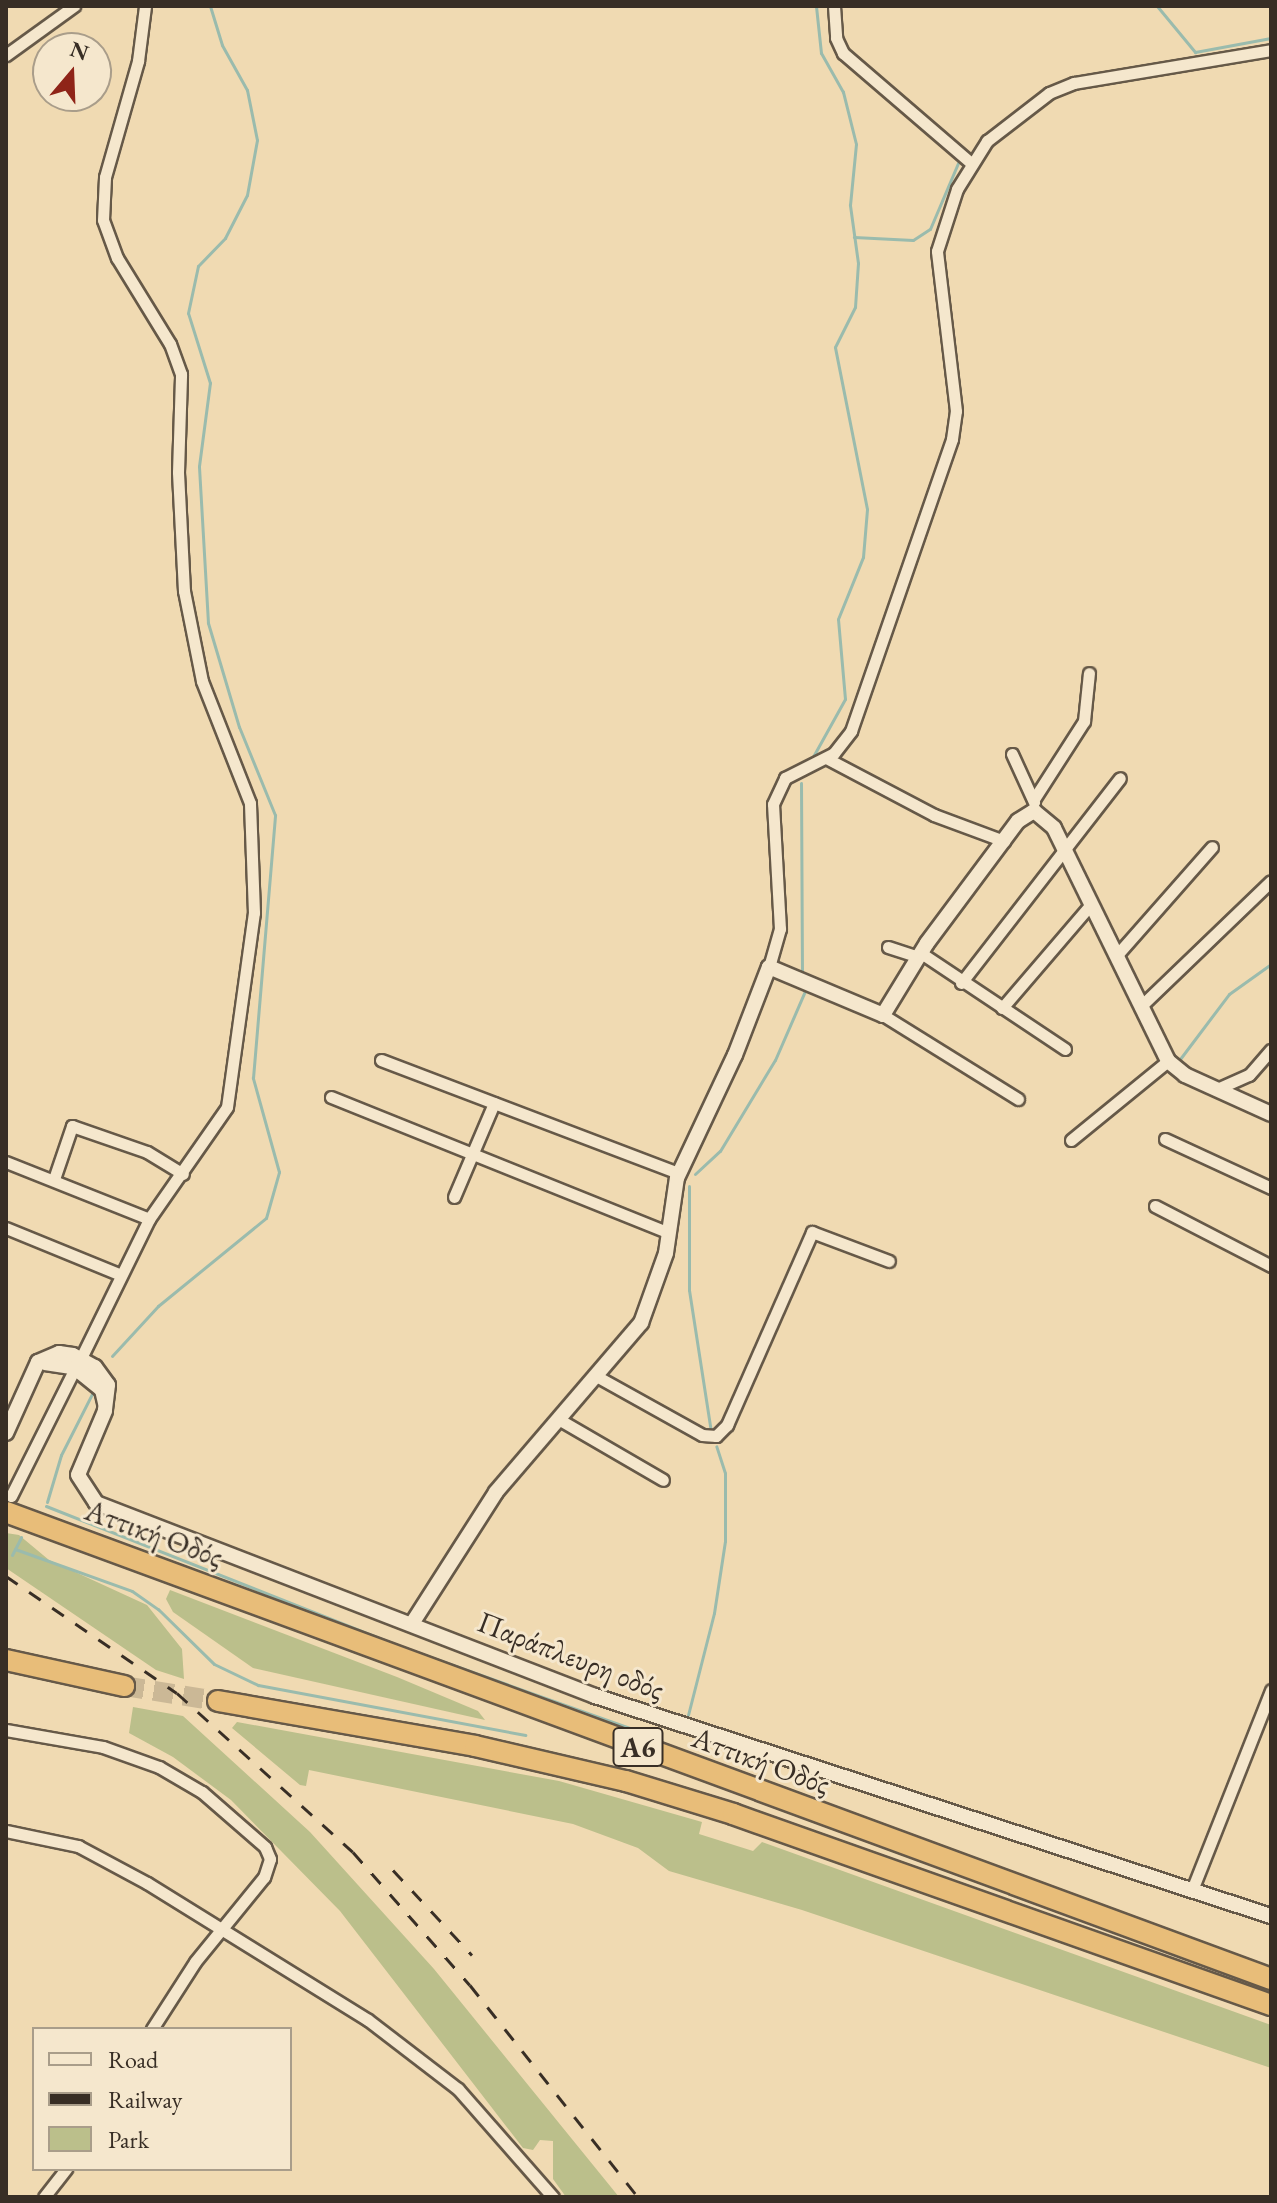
<!DOCTYPE html>
<html>
<head>
<meta charset="utf-8">
<style>
  body { margin:0 }
  #map { position:relative; width:1277px; height:2203px; overflow:hidden; background:#f0dab2; font-family:"EB Garamond",serif }
  div>[style] { position:absolute }
  .green>* { inset:0; background:#bbbf8b }
  .stream>* { height:3px; margin:-1.5px; padding:0 1.5px; transform-origin:1.5px; border-radius:1.5px; background:#9abbad }
  .motorway-tunnel>* { height:20px; margin-top:-10px; transform-origin:0; background:repeating-linear-gradient(90deg,#cbb896 0 20px,transparent 0 30px) }
  .roads { filter:drop-shadow(2px 0 #665948) drop-shadow(-2px 0 #665948) drop-shadow(0 2px #665948) drop-shadow(0 -2px #665948) }
  .minor>* { height:11px; margin:-5.5px; padding:0 5.5px; transform-origin:5.5px; border-radius:5.5px; background:#f5e7cd }
  .tertiary>* { height:14px; margin:-7px; padding:0 7px; transform-origin:7px; border-radius:7px; background:#f5e7cd }
  .motorway>* { height:20px; margin:-10px; padding:0 10px; transform-origin:10px; border-radius:10px; background:#e8bd79 }
  .rail>* { height:3px; margin-top:-1.5px; transform-origin:0; background:repeating-linear-gradient(90deg,#382e25 0 14px,transparent 0 28px) }
  span { translate:-50% -50%; white-space:nowrap; text-align:center; line-height:1.15; -webkit-text-stroke:6px #f5e7cd; paint-order:stroke }
  .shield-label span { padding:2px 6px; background:#f5e7cd; border:2px solid; border-radius:6px; -webkit-text-stroke-width:0 }
  .shield-label { font-size:28px; color:#382e25; font-weight:700 }
  .street-label { font-size:30px; color:#382e25 }
  .frame { position:absolute; inset:0; border:8px solid #382e25; pointer-events:none }
  .legend { position:absolute; left:32px; top:2027px; width:260px; height:144px; box-sizing:border-box; background:#f5e7cd; border:2px solid #a99d8a; margin:0; padding:10px 14px; list-style:none; font-size:24px; color:#382e25 }
  .legend li { display:flex; align-items:center; gap:16px; height:40px }
  .legend b { width:40px; border:2px solid #a99d8a }
  .north { position:absolute; left:32px; top:32px; width:80px; height:80px; box-sizing:border-box; background:#f5e7cd; border:2px solid #a99d8a; border-radius:50%; rotate:19deg; font-size:22px; font-weight:700; line-height:32px; text-align:center; color:#382e25 }
  .north::after { content:''; display:block; margin:auto; width:28px; height:36px; background:#8f2418; clip-path:polygon(50% 0,100% 100%,50% 72%,0 100%) }
</style>
</head>
<body>
<div id="map">
  <div class="green">
    <div style="clip-path:polygon(6px 1533px,19px 1535px,49px 1560px,147px 1605px,182px 1649px,184px 1679px,156px 1670px,6px 1568px)"></div>
    <div style="clip-path:polygon(170px 1590px,397px 1677px,478px 1711px,485px 1720px,253px 1668px,173px 1612px,166px 1599px)"></div>
    <div style="clip-path:polygon(133px 1707px,183px 1716px,310px 1832px,434px 1969px,619px 2197px,566px 2197px,553px 2179px,553px 2141px,540px 2140px,533px 2150px,523px 2148px,340px 1911px,231px 1800px,173px 1757px,129px 1733px)"></div>
    <div style="clip-path:polygon(237px 1722px,559px 1781px,702px 1822px,699px 1834px,753px 1851px,762px 1842px,1271px 2025px,1271px 2068px,802px 1910px,669px 1871px,638px 1848px,573px 1824px,309px 1770px,306px 1786px,300px 1785px,232px 1728px)"></div>
  </div>
  <div class="stream">
    <div style="left:1157px;top:6px;width:60px;rotate:50.4deg"></div>
    <div style="left:1195px;top:52px;width:77px;rotate:-10.4deg"></div>
    <div style="left:854px;top:237px;width:59px;rotate:2.9deg"></div>
    <div style="left:913px;top:240px;width:20px;rotate:-33deg"></div>
    <div style="left:930px;top:229px;width:72px;rotate:-67deg"></div>
    <div style="left:810px;top:762px;width:72px;rotate:-60.9deg"></div>
    <div style="left:845px;top:699px;width:80px;rotate:-95deg"></div>
    <div style="left:838px;top:619px;width:67px;rotate:-68deg"></div>
    <div style="left:863px;top:557px;width:48px;rotate:-85.2deg"></div>
    <div style="left:867px;top:509px;width:165px;rotate:-101.2deg"></div>
    <div style="left:835px;top:347px;width:45px;rotate:-63.4deg"></div>
    <div style="left:855px;top:307px;width:44px;rotate:-86.1deg"></div>
    <div style="left:858px;top:263px;width:59px;rotate:-97.9deg"></div>
    <div style="left:850px;top:205px;width:61px;rotate:-84.4deg"></div>
    <div style="left:856px;top:144px;width:54px;rotate:-104deg"></div>
    <div style="left:843px;top:92px;width:45px;rotate:-119.4deg"></div>
    <div style="left:821px;top:53px;width:47px;rotate:-96.1deg"></div>
    <div style="left:801px;top:783px;width:189px;rotate:89.7deg"></div>
    <div style="left:1180px;top:1059px;width:81px;rotate:-53deg"></div>
    <div style="left:1229px;top:994px;width:52px;rotate:-35.5deg"></div>
    <div style="left:695px;top:1174px;width:34px;rotate:-43deg"></div>
    <div style="left:720px;top:1151px;width:106px;rotate:-58.9deg"></div>
    <div style="left:775px;top:1060px;width:75px;rotate:-66.5deg"></div>
    <div style="left:689px;top:1186px;width:104px;rotate:90deg"></div>
    <div style="left:689px;top:1290px;width:144px;rotate:81.2deg"></div>
    <div style="left:112px;top:1356px;width:68px;rotate:-47.4deg"></div>
    <div style="left:158px;top:1306px;width:139px;rotate:-39.2deg"></div>
    <div style="left:266px;top:1218px;width:48px;rotate:-74.2deg"></div>
    <div style="left:279px;top:1172px;width:98px;rotate:-105.5deg"></div>
    <div style="left:253px;top:1078px;width:264px;rotate:-85.2deg"></div>
    <div style="left:275px;top:815px;width:95px;rotate:-112.2deg"></div>
    <div style="left:239px;top:727px;width:109px;rotate:-106.6deg"></div>
    <div style="left:208px;top:623px;width:157px;rotate:-93.3deg"></div>
    <div style="left:199px;top:466px;width:84px;rotate:-82.5deg"></div>
    <div style="left:210px;top:383px;width:73px;rotate:-107.4deg"></div>
    <div style="left:188px;top:313px;width:48px;rotate:-78deg"></div>
    <div style="left:198px;top:266px;width:39px;rotate:-46deg"></div>
    <div style="left:225px;top:238px;width:48px;rotate:-62.9deg"></div>
    <div style="left:247px;top:195px;width:56px;rotate:-79.7deg"></div>
    <div style="left:257px;top:140px;width:51px;rotate:-101.3deg"></div>
    <div style="left:247px;top:90px;width:51px;rotate:-119.1deg"></div>
    <div style="left:222px;top:45px;width:41px;rotate:-107.1deg"></div>
    <div style="left:47px;top:1502px;width:49px;rotate:-73.4deg"></div>
    <div style="left:61px;top:1455px;width:73px;rotate:-63.1deg"></div>
    <div style="left:46px;top:1506px;width:386px;rotate:21.6deg"></div>
    <div style="left:405px;top:1648px;width:272px;rotate:19.6deg"></div>
    <div style="left:15px;top:1549px;width:124px;rotate:19.7deg"></div>
    <div style="left:132px;top:1591px;width:32px;rotate:35deg"></div>
    <div style="left:158px;top:1609px;width:78px;rotate:44.5deg"></div>
    <div style="left:214px;top:1664px;width:49px;rotate:25.5deg"></div>
    <div style="left:258px;top:1685px;width:272px;rotate:10.6deg"></div>
    <div style="left:12px;top:1555px;width:20px;rotate:-63deg"></div>
    <div style="left:688px;top:1715px;width:105px;rotate:-75.7deg"></div>
    <div style="left:714px;top:1613px;width:73px;rotate:-81.3deg"></div>
    <div style="left:725px;top:1541px;width:68px;rotate:-90deg"></div>
    <div style="left:725px;top:1473px;width:28px;rotate:-108deg"></div>
  </div>
  <div class="motorway-tunnel">
    <div style="left:124px;top:1686px;width:95px;rotate:9.1deg"></div>
  </div>
  <div class="roads">
    <div class="minor">
      <div style="left:834px;top:6px;width:32px;rotate:86deg"></div>
      <div style="left:836px;top:38px;width:17px;rotate:65deg"></div>
      <div style="left:843px;top:53px;width:169px;rotate:40.7deg"></div>
      <div style="left:6px;top:55px;width:84px;rotate:-35.8deg"></div>
      <div style="left:1012px;top:754px;width:53px;rotate:65.4deg"></div>
      <div style="left:826px;top:758px;width:122px;rotate:27.8deg"></div>
      <div style="left:934px;top:815px;width:75px;rotate:20.4deg"></div>
      <div style="left:1034px;top:799px;width:93px;rotate:-57.3deg"></div>
      <div style="left:1084px;top:721px;width:48px;rotate:-84.1deg"></div>
      <div style="left:888px;top:947px;width:32px;rotate:18deg"></div>
      <div style="left:921px;top:953px;width:173px;rotate:33.7deg"></div>
      <div style="left:1116px;top:956px;width:145px;rotate:-48.6deg"></div>
      <div style="left:769px;top:967px;width:40px;rotate:-74deg"></div>
      <div style="left:780px;top:929px;width:125px;rotate:-93.2deg"></div>
      <div style="left:773px;top:804px;width:29px;rotate:-65deg"></div>
      <div style="left:785px;top:778px;width:55px;rotate:-27deg"></div>
      <div style="left:834px;top:753px;width:28px;rotate:-52deg"></div>
      <div style="left:851px;top:731px;width:309px;rotate:-70.9deg"></div>
      <div style="left:952px;top:439px;width:28px;rotate:-82deg"></div>
      <div style="left:956px;top:411px;width:161px;rotate:-96.8deg"></div>
      <div style="left:937px;top:251px;width:65px;rotate:-72.1deg"></div>
      <div style="left:957px;top:189px;width:57px;rotate:-58deg"></div>
      <div style="left:987px;top:141px;width:78px;rotate:-37.7deg"></div>
      <div style="left:1049px;top:93px;width:27px;rotate:-22deg"></div>
      <div style="left:1074px;top:83px;width:200px;rotate:-9.5deg"></div>
      <div style="left:961px;top:983px;width:259px;rotate:-52.2deg"></div>
      <div style="left:1141px;top:1006px;width:180px;rotate:-43.9deg"></div>
      <div style="left:1002px;top:1008px;width:137px;rotate:-49.4deg"></div>
      <div style="left:883px;top:1015px;width:159px;rotate:31.9deg"></div>
      <div style="left:381px;top:1060px;width:319px;rotate:20.8deg"></div>
      <div style="left:1217px;top:1089px;width:35px;rotate:-24deg"></div>
      <div style="left:1249px;top:1075px;width:33px;rotate:-49deg"></div>
      <div style="left:331px;top:1097px;width:364px;rotate:21.9deg"></div>
      <div style="left:1165px;top:1139px;width:117px;rotate:24.8deg"></div>
      <div style="left:1071px;top:1140px;width:125px;rotate:-39.2deg"></div>
      <div style="left:6px;top:1162px;width:154px;rotate:21.7deg"></div>
      <div style="left:54px;top:1179px;width:56px;rotate:-71.2deg"></div>
      <div style="left:72px;top:1126px;width:79px;rotate:19.1deg"></div>
      <div style="left:147px;top:1152px;width:42px;rotate:31.4deg"></div>
      <div style="left:454px;top:1197px;width:102px;rotate:-66.9deg"></div>
      <div style="left:1155px;top:1206px;width:131px;rotate:27.3deg"></div>
      <div style="left:6px;top:1228px;width:124px;rotate:22.2deg"></div>
      <div style="left:81px;top:1358px;width:155px;rotate:-63.9deg"></div>
      <div style="left:149px;top:1219px;width:136px;rotate:-55.1deg"></div>
      <div style="left:227px;top:1107px;width:196px;rotate:-82.1deg"></div>
      <div style="left:254px;top:913px;width:110px;rotate:-92.1deg"></div>
      <div style="left:250px;top:803px;width:131px;rotate:-111.5deg"></div>
      <div style="left:202px;top:681px;width:92px;rotate:-101.3deg"></div>
      <div style="left:184px;top:591px;width:119px;rotate:-92.9deg"></div>
      <div style="left:178px;top:472px;width:98px;rotate:-88.2deg"></div>
      <div style="left:181px;top:374px;width:32px;rotate:-110deg"></div>
      <div style="left:170px;top:344px;width:101px;rotate:-121.6deg"></div>
      <div style="left:117px;top:258px;width:40px;rotate:-110.2deg"></div>
      <div style="left:103px;top:220px;width:43px;rotate:-87.3deg"></div>
      <div style="left:105px;top:177px;width:121px;rotate:-74.1deg"></div>
      <div style="left:138px;top:61px;width:55px;rotate:-82.7deg"></div>
      <div style="left:598px;top:1377px;width:119px;rotate:29.1deg"></div>
      <div style="left:702px;top:1435px;width:14px;rotate:4deg"></div>
      <div style="left:716px;top:1436px;width:16px;rotate:-45deg"></div>
      <div style="left:727px;top:1425px;width:211px;rotate:-66.2deg"></div>
      <div style="left:812px;top:1232px;width:82px;rotate:20.6deg"></div>
      <div style="left:560px;top:1420px;width:119px;rotate:30.2deg"></div>
      <div style="left:11px;top:1496px;width:143px;rotate:-63.4deg"></div>
      <div style="left:6px;top:1730px;width:98px;rotate:9.9deg"></div>
      <div style="left:103px;top:1747px;width:59px;rotate:19.7deg"></div>
      <div style="left:159px;top:1767px;width:50px;rotate:30.2deg"></div>
      <div style="left:202px;top:1792px;width:84px;rotate:41.1deg"></div>
      <div style="left:265px;top:1847px;width:13px;rotate:67deg"></div>
      <div style="left:270px;top:1859px;width:19px;rotate:108deg"></div>
      <div style="left:264px;top:1877px;width:109px;rotate:129.1deg"></div>
      <div style="left:195px;top:1962px;width:80px;rotate:122.7deg"></div>
      <div style="left:6px;top:1831px;width:74px;rotate:11.8deg"></div>
      <div style="left:78px;top:1846px;width:78px;rotate:28.2deg"></div>
      <div style="left:147px;top:1883px;width:260px;rotate:31.8deg"></div>
      <div style="left:368px;top:2020px;width:113px;rotate:37.5deg"></div>
      <div style="left:458px;top:2089px;width:144px;rotate:48.7deg"></div>
      <div style="left:1192px;top:1890px;width:215px;rotate:-68.4deg"></div>
      <div style="left:44px;top:2197px;width:36px;rotate:-52deg"></div>
    </div>
    <div class="tertiary">
      <div style="left:45px;top:1363px;width:30px;rotate:9deg"></div>
      <div style="left:75px;top:1368px;width:35px;rotate:39deg"></div>
      <div style="left:102px;top:1390px;width:13px;rotate:77deg"></div>
      <div style="left:6px;top:1433px;width:78px;rotate:-65.7deg"></div>
      <div style="left:38px;top:1362px;width:23px;rotate:-23deg"></div>
      <div style="left:59px;top:1353px;width:14px;rotate:8deg"></div>
      <div style="left:73px;top:1355px;width:25px;rotate:29deg"></div>
      <div style="left:95px;top:1367px;width:22px;rotate:54deg"></div>
      <div style="left:108px;top:1385px;width:26px;rotate:97deg"></div>
      <div style="left:105px;top:1411px;width:69px;rotate:112.9deg"></div>
      <div style="left:78px;top:1475px;width:33px;rotate:57deg"></div>
      <div style="left:96px;top:1503px;width:535px;rotate:21.15deg"></div>
      <div style="left:595px;top:1696px;width:711px;rotate:18.03deg"></div>
      <div style="left:413px;top:1622px;width:154px;rotate:-57.4deg"></div>
      <div style="left:496px;top:1492px;width:223px;rotate:-49.4deg"></div>
      <div style="left:641px;top:1323px;width:74px;rotate:-70.3deg"></div>
      <div style="left:666px;top:1253px;width:76px;rotate:-81.7deg"></div>
      <div style="left:677px;top:1178px;width:136px;rotate:-64.8deg"></div>
      <div style="left:735px;top:1055px;width:94px;rotate:-68.9deg"></div>
      <div style="left:769px;top:967px;width:124px;rotate:22.8deg"></div>
      <div style="left:883px;top:1015px;width:84px;rotate:-58.6deg"></div>
      <div style="left:927px;top:943px;width:152px;rotate:-53.3deg"></div>
      <div style="left:1018px;top:821px;width:19px;rotate:-32deg"></div>
      <div style="left:1034px;top:811px;width:26px;rotate:40deg"></div>
      <div style="left:1054px;top:828px;width:259px;rotate:63.9deg"></div>
      <div style="left:1168px;top:1061px;width:22px;rotate:39deg"></div>
      <div style="left:1185px;top:1075px;width:94px;rotate:24.4deg"></div>
    </div>
    <div class="motorway">
      <div style="left:6px;top:1512px;width:1348px;rotate:20.26deg"></div>
      <div style="left:6px;top:1660px;width:121px;rotate:12.4deg"></div>
      <div style="left:218px;top:1701px;width:261px;rotate:9.9deg"></div>
      <div style="left:475px;top:1746px;width:155px;rotate:13.1deg"></div>
      <div style="left:626px;top:1781px;width:112px;rotate:17.1deg"></div>
      <div style="left:733px;top:1814px;width:571px;rotate:19.55deg"></div>
    </div>
  </div>
  <div class="rail">
    <div style="left:6px;top:1576px;width:207px;rotate:34.4deg"></div>
    <div style="left:177px;top:1693px;width:237px;rotate:42.1deg"></div>
    <div style="left:353px;top:1852px;width:177px;rotate:48.7deg"></div>
    <div style="left:470px;top:1985px;width:270px;rotate:51.6deg"></div>
    <div style="left:393px;top:1870px;width:116px;rotate:47.1deg"></div>
  </div>
  <div class="shield-label">
    <span style="left:638px;top:1747px">Α6</span>
  </div>
  <div class="street-label">
    <span style="left:154px;top:1534px;rotate:20deg">Αττική Οδός</span>
    <span style="left:571px;top:1656px;rotate:21deg">Παράπλευρη οδός</span>
    <span style="left:761px;top:1761px;rotate:20deg">Αττική Οδός</span>
  </div>
  <div class="frame"></div>
  <ul class="legend">
  <li><b style="height:10px;background:#f5e7cd"></b>Road</li>
  <li><b style="height:10px;background:#382e25"></b>Railway</li>
  <li><b style="height:22px;background:#bbbf8b"></b>Park</li>
  </ul>
  <div class="north">N</div>
</div>
</body>
</html>
